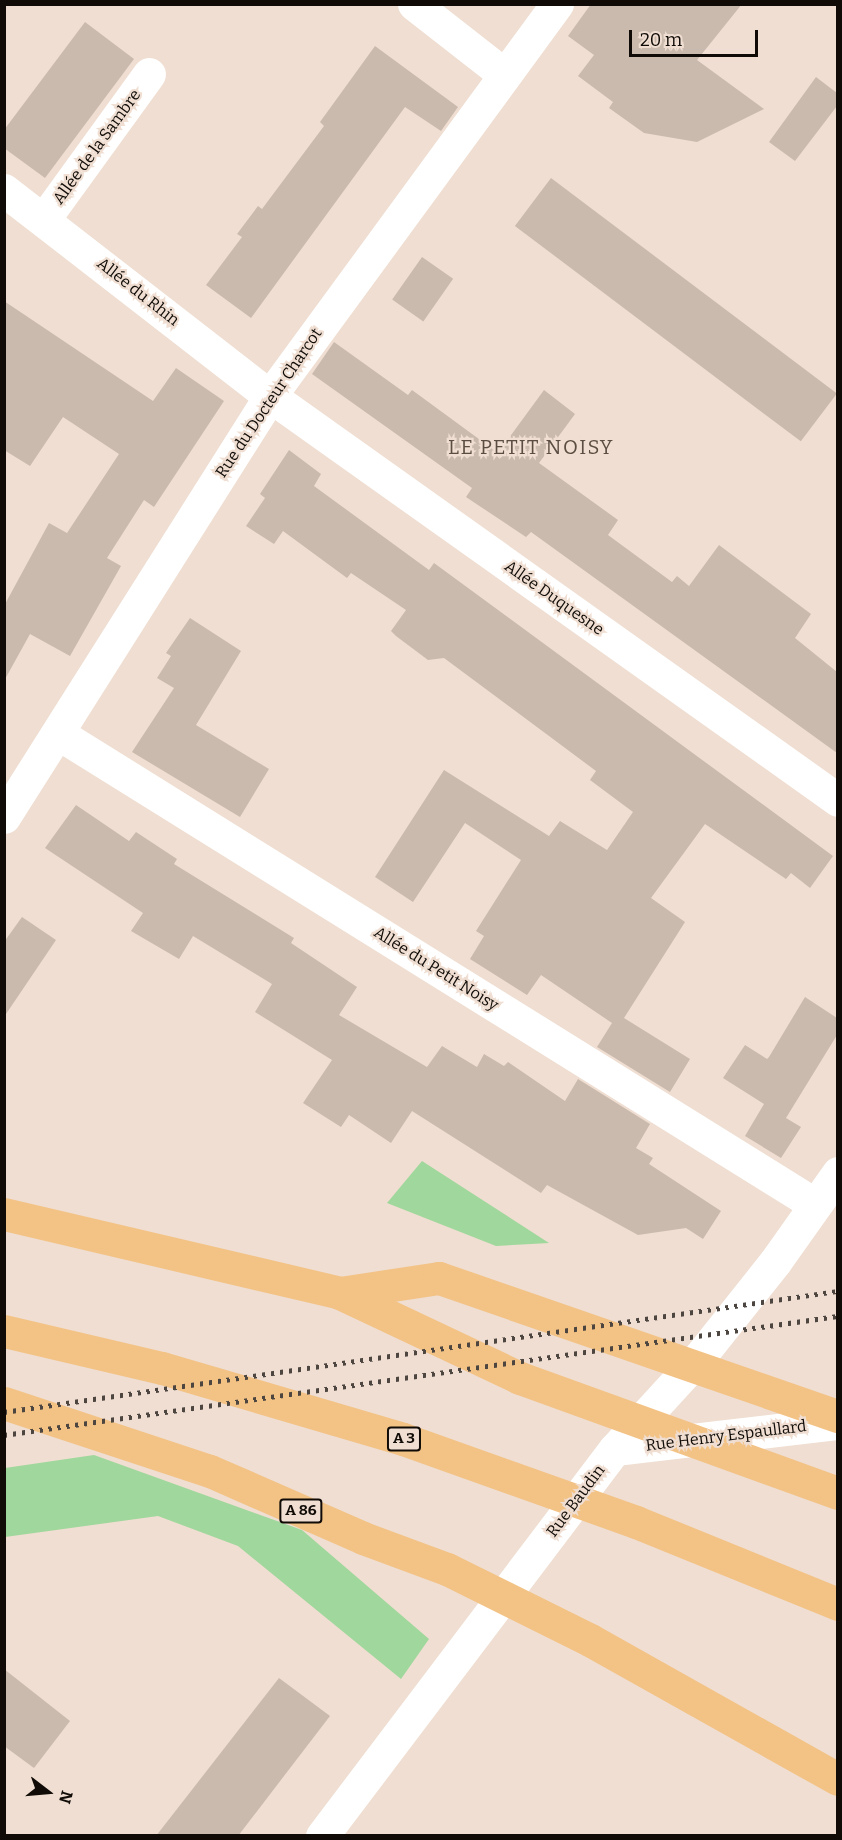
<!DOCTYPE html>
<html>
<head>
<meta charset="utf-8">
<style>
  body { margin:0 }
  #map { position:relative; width:842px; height:1840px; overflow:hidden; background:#efded1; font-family:Bitter,serif }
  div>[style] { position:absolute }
  .green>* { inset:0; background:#a0d79c }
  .building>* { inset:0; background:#cabaad; transform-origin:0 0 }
  .minor>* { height:33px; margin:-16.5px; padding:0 16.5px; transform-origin:16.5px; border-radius:16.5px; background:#fff }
  .motorway>* { height:33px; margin:-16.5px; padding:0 16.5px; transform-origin:16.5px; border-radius:16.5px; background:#f3c285 }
  .rail>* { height:4.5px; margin-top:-2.25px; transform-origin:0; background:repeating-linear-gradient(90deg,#4d453f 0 3px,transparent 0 9px) }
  span { translate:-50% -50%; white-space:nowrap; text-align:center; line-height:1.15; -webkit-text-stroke:4.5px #efded1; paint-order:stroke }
  .shield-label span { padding:2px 4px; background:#efded1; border:2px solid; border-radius:4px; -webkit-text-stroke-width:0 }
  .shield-label { font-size:15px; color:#100b07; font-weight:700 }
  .street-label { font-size:16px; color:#100b07 }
  .quarter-label { font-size:20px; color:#5b4d42; letter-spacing:1.5px }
  .frame { position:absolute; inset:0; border:6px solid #100b07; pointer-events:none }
  .north { position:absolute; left:18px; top:1762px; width:60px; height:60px; -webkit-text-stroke:4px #efded1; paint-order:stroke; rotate:106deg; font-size:16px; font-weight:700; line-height:24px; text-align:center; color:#100b07 }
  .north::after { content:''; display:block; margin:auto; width:21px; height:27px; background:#100b07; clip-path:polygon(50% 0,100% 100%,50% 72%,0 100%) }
  .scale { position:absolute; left:629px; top:30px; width:129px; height:27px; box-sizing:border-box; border:3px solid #100b07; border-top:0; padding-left:8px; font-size:18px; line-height:21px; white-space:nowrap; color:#100b07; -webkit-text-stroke:4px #efded1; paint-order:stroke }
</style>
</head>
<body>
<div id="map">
  <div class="green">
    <div style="clip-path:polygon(422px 1161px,549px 1243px,496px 1246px,387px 1203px)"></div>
    <div style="clip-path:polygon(94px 1455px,302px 1530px,429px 1639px,401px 1679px,238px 1546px,158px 1516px,5px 1537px,5px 1468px)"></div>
  </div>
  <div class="building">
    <div style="clip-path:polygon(591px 4px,742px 4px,697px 60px,764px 109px,697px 142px,644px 133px,609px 108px,613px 102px,578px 76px,594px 55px,568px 36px)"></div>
    <div style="clip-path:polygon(85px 22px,134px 59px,45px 178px,4px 148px,4px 130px)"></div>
    <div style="clip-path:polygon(375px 46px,458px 107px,441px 131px,405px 107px,251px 318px,206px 285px,242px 237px,237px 234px,258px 206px,262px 209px,324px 126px,320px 122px)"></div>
    <div style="clip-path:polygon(816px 77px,837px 93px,837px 106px,795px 161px,769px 142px)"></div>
    <div style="left:551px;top:178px;width:358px;height:60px;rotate:37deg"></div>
    <div style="left:422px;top:257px;width:38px;height:52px;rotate:35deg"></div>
    <div style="clip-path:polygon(4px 301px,153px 401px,176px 368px,224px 401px,154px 507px,144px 500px,107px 558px,121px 566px,70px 656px,30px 634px,4px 681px,4px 606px,49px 523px,67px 533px,119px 454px,63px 417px,30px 466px,4px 450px)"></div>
    <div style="clip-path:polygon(334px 342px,408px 395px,412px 390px,498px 453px,544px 390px,575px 414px,539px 463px,618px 520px,608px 535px,672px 582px,677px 576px,689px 586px,719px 545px,811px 614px,795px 638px,837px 672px,837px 753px,531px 532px,526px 537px,466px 497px,472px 488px,312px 374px)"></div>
    <div style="clip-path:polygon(289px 450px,321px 474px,314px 486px,429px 570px,434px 563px,833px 856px,810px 888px,791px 873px,786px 879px,705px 824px,651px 898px,685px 922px,624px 1018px,690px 1059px,670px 1092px,597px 1047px,612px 1023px,541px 975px,527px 995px,470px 959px,484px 936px,476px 931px,521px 860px,465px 823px,413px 902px,375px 877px,444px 770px,549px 836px,560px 821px,607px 850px,633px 812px,590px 780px,596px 771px,545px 733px,444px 658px,428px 660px,396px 636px,391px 631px,406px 610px,351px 573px,347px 578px,283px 531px,274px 544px,246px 526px,265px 498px,260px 494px)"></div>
    <div style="clip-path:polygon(190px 618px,241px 651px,196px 725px,269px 769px,240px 817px,132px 752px,174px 688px,157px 678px,171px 656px,166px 653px)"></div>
    <div style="clip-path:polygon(76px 805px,129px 841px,136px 832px,177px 859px,174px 864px,294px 938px,291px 943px,357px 987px,339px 1015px,427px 1067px,442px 1046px,477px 1067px,484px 1054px,504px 1066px,508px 1062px,565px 1101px,578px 1079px,650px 1124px,636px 1148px,653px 1158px,649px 1164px,721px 1211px,703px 1239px,686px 1228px,638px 1235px,547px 1185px,541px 1193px,412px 1111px,391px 1143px,349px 1115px,341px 1127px,303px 1103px,332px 1060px,255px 1012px,272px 984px,193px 936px,179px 959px,131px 931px,143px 913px,45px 848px)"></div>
    <div style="clip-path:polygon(22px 917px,56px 940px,4px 1017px,4px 942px)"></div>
    <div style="clip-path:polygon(805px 997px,837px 1018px,837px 1035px,786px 1118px,801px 1127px,781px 1158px,745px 1136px,764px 1104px,723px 1078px,745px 1045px,767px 1059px,769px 1057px)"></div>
    <div style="clip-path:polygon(4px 1669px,70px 1721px,34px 1768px,4px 1746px)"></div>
    <div style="clip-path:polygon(279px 1678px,330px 1716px,238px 1836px,156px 1836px)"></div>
  </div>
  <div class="minor">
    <div style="left:414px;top:4px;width:115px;rotate:38deg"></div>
    <div style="left:4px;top:190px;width:336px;rotate:37.8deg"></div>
    <div style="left:270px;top:396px;width:697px;rotate:35.42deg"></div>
    <div style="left:44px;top:219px;width:179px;rotate:-54.1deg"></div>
    <div style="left:59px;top:734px;width:889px;rotate:31.9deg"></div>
    <div style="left:4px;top:817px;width:498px;rotate:-57.7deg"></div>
    <div style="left:270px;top:396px;width:486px;rotate:-53.8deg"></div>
    <div style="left:615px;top:1449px;width:225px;rotate:-6.7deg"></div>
    <div style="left:322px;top:1836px;width:485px;rotate:-52.9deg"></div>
    <div style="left:615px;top:1449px;width:127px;rotate:-47.5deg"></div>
    <div style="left:701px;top:1355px;width:119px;rotate:-51.5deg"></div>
    <div style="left:775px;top:1262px;width:109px;rotate:-54.7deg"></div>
  </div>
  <div class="motorway">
    <div style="left:4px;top:1214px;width:345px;rotate:13.2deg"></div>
    <div style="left:340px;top:1293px;width:199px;rotate:25.3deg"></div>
    <div style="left:520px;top:1378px;width:338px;rotate:19.9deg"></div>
    <div style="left:340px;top:1293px;width:100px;rotate:-8.6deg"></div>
    <div style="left:439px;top:1278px;width:422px;rotate:19.1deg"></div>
    <div style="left:4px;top:1331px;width:162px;rotate:13.2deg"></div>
    <div style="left:162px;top:1368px;width:251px;rotate:16.4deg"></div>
    <div style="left:403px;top:1439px;width:247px;rotate:19.6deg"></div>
    <div style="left:636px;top:1522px;width:218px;rotate:22.1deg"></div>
    <div style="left:4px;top:1403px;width:217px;rotate:18.3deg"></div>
    <div style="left:210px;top:1471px;width:167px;rotate:23.6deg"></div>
    <div style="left:363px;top:1538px;width:90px;rotate:20.3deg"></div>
    <div style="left:447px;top:1569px;width:160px;rotate:26.4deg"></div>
    <div style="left:590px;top:1640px;width:284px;rotate:29.3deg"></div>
  </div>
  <div class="rail">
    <div style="left:4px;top:1412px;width:843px;rotate:-8.26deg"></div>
    <div style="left:4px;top:1435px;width:842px;rotate:-8.12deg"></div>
  </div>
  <div class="shield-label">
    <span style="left:404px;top:1439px">A 3</span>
    <span style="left:301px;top:1511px">A 86</span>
  </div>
  <div class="street-label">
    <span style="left:97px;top:147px;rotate:-54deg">Allée de la Sambre</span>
    <span style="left:138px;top:292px;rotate:38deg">Allée du Rhin</span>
    <span style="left:269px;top:403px;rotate:-56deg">Rue du Docteur Charcot</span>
    <span style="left:554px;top:598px;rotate:35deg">Allée Duquesne</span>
    <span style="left:436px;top:969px;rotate:32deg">Allée du Petit Noisy</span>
    <span style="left:726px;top:1436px;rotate:-7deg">Rue Henry Espaullard</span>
    <span style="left:576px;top:1501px;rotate:-53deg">Rue Baudin</span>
  </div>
  <div class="quarter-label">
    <span style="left:531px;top:447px">LE PETIT NOISY</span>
  </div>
  <div class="frame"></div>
  <div class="north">N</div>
  <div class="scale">20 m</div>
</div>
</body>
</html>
